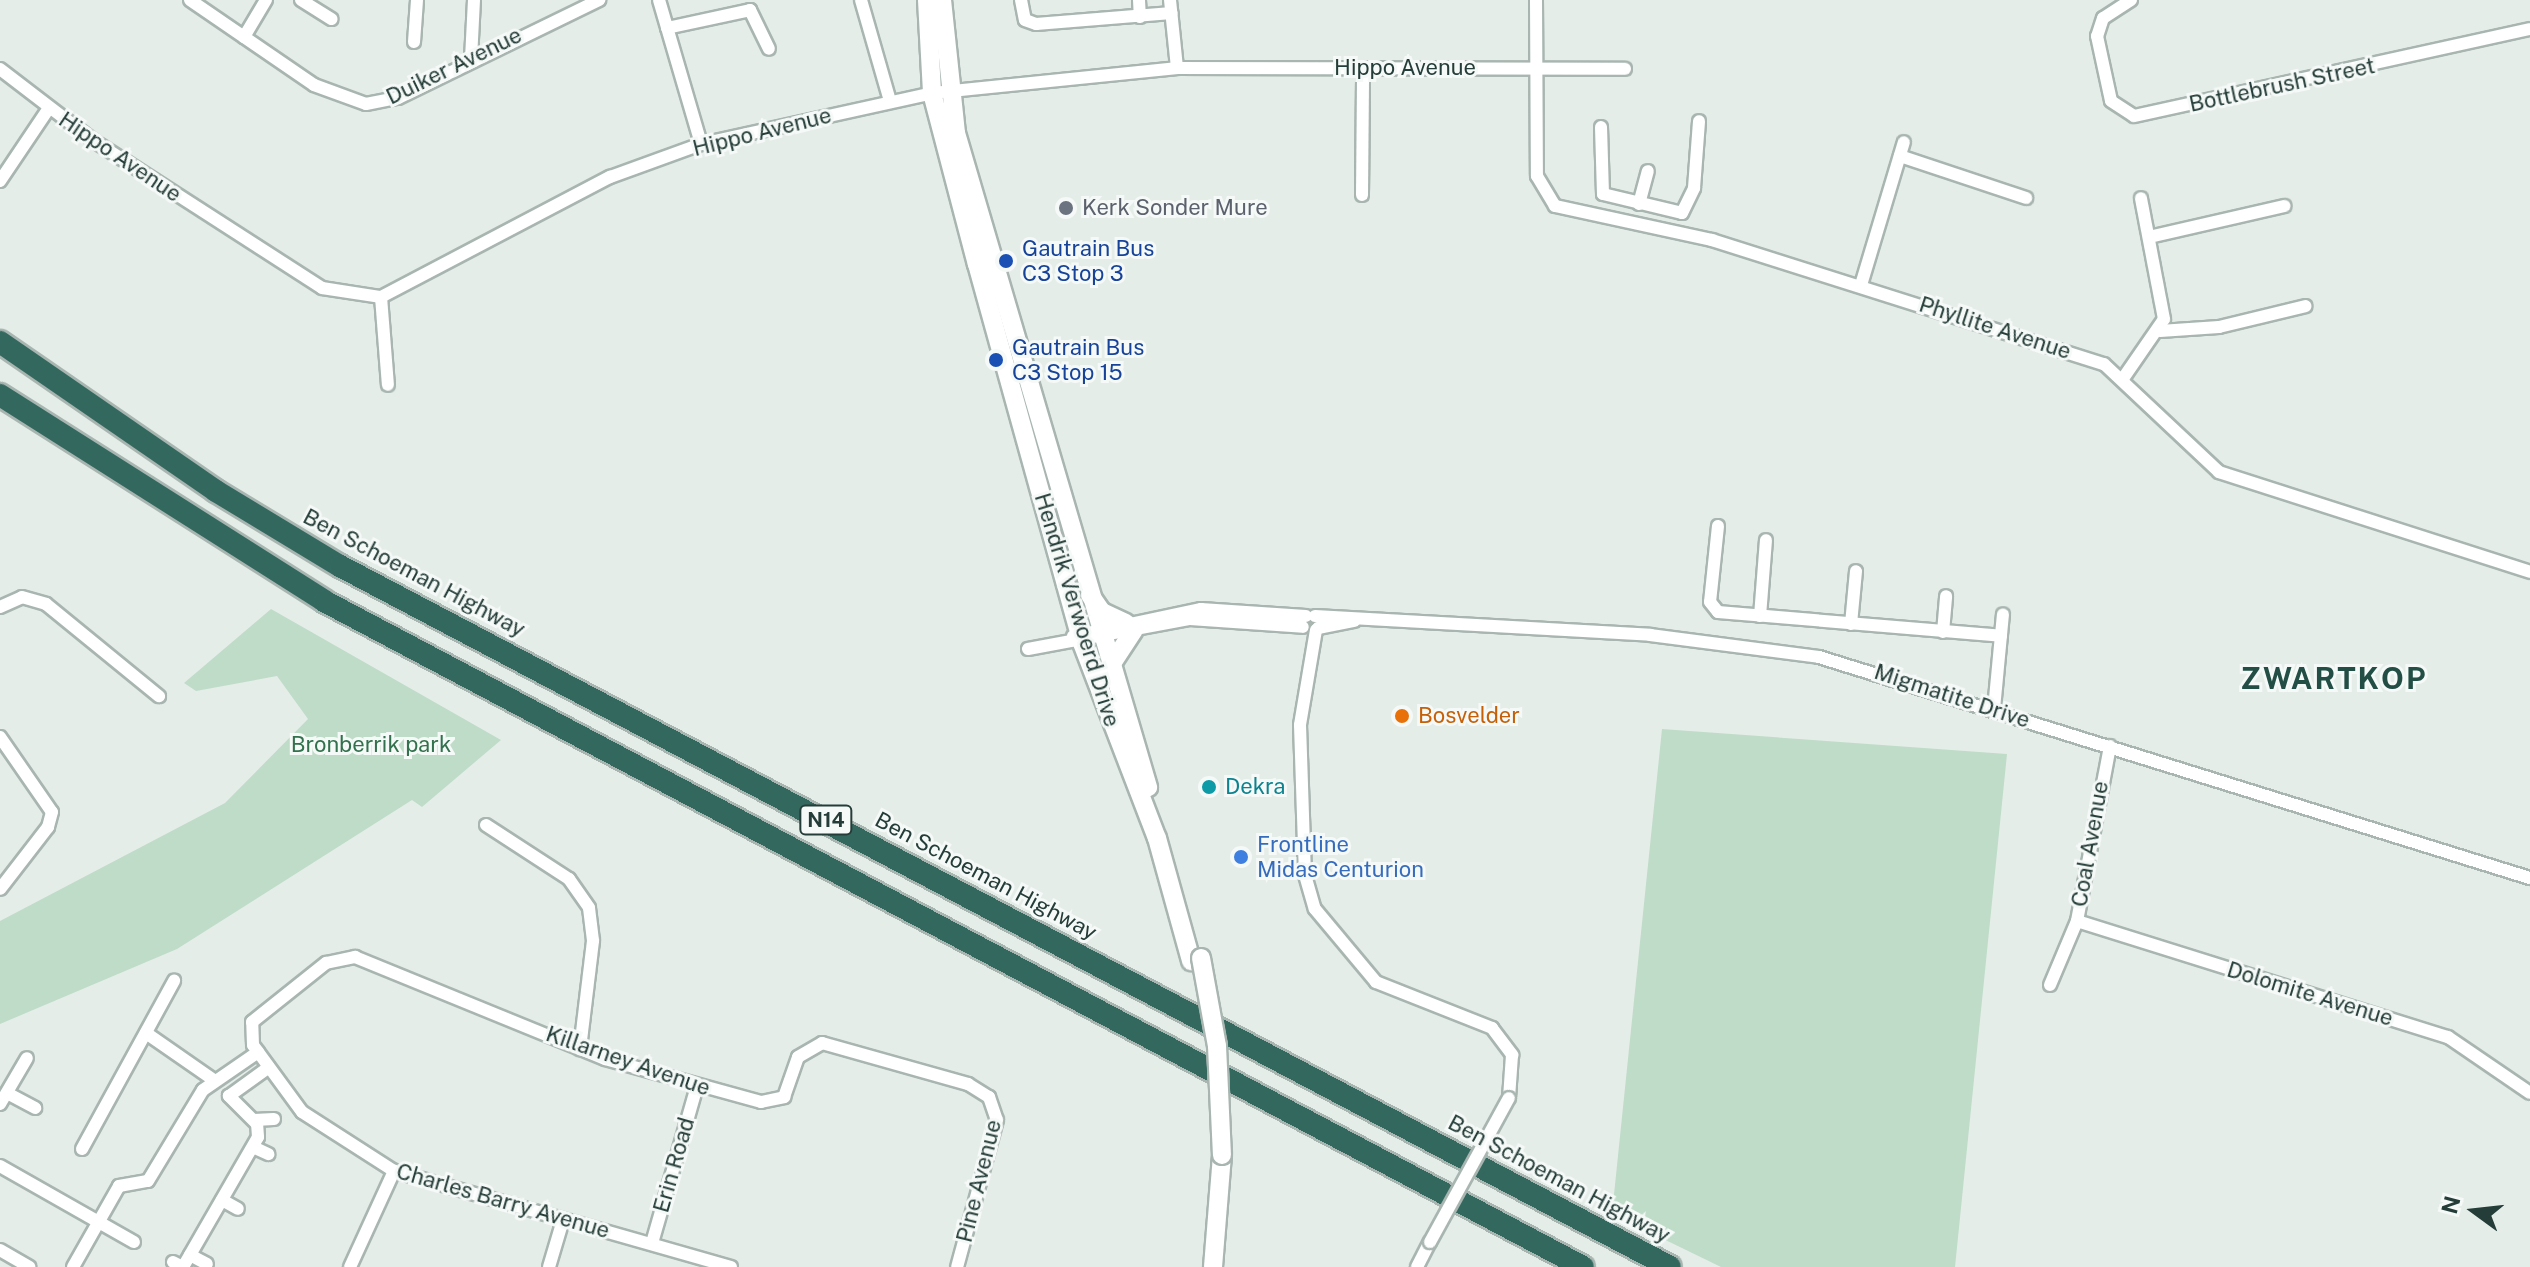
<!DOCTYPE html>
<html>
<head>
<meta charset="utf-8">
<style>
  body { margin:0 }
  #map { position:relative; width:2530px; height:1267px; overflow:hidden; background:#e5ede9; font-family:"Public Sans",sans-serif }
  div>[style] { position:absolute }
  .green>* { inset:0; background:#bfdcc8 }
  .roads { filter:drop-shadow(2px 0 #a8b5b0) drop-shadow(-2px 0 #a8b5b0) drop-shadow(0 2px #a8b5b0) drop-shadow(0 -2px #a8b5b0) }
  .minor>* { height:12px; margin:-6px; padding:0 6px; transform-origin:6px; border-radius:6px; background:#fff }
  .secondary>* { height:18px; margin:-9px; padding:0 9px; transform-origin:9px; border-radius:9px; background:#fff }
  .motorway>* { height:22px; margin:-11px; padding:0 11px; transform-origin:11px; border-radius:11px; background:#33685f }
  .bridges { filter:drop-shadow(2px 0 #a8b5b0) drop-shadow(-2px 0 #a8b5b0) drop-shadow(0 2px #a8b5b0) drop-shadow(0 -2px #a8b5b0) }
  .minor-bridge>* { height:12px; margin:-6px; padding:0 6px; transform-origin:6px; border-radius:6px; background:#fff }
  .secondary-bridge>* { height:18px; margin:-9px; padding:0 9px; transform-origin:9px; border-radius:9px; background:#fff }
  .dots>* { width:22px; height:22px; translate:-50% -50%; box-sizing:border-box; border:4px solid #f5f9f7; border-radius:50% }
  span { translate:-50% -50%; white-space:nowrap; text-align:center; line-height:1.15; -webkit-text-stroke:6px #f5f9f7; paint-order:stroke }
  .shield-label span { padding:2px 6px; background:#f5f9f7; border:2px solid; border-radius:6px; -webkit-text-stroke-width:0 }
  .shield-label { font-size:20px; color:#253d38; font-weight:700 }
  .street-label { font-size:22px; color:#253d38 }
  .worship-label { font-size:22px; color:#5b616d }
  .left { translate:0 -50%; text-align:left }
  .transit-label { font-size:22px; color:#164399 }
  .food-label { font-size:22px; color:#c56008 }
  .park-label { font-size:22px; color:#32714d }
  .culture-label { font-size:22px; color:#0d838f }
  .shop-label { font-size:22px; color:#366cbe }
  .district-label { font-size:30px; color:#224e45; font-weight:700; letter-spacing:2px }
  .north { position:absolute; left:2434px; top:1171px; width:80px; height:80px; -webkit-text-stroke:6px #f5f9f7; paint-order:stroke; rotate:285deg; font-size:22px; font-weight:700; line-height:32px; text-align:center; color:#253d38 }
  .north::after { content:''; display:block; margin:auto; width:28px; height:36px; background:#253d38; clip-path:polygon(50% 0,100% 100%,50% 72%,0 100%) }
</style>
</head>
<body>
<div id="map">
  <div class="green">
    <div style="clip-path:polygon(271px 609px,501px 740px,422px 807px,412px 800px,177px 949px,0 1024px,0 921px,225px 803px,308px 719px,277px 676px,196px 691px,184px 683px)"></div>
    <div style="clip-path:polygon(1662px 729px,2007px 754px,1955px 1267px,1721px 1267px,1612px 1214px)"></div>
  </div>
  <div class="roads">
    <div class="minor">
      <div style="left:190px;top:0;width:150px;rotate:34.4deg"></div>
      <div style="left:314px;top:85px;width:55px;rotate:20.1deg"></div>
      <div style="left:366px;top:104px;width:33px;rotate:-11deg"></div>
      <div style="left:398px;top:98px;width:224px;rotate:-26deg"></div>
      <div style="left:301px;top:0;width:36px;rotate:32deg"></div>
      <div style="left:659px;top:0;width:150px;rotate:73.7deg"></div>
      <div style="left:861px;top:0;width:105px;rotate:74deg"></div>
      <div style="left:1021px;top:0;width:20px;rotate:79deg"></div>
      <div style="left:1025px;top:20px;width:12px;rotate:20deg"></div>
      <div style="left:1036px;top:24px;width:136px;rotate:-4.6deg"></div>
      <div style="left:1139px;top:0;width:17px;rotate:87deg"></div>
      <div style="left:1170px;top:0;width:68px;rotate:84.1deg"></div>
      <div style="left:1536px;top:0;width:176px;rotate:89.7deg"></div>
      <div style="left:1537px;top:176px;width:35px;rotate:59deg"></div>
      <div style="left:1555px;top:206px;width:161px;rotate:12.2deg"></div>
      <div style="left:1712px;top:240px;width:411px;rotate:17.6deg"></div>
      <div style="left:2104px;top:364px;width:158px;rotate:43.2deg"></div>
      <div style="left:2219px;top:472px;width:327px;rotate:17.8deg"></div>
      <div style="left:2131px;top:0;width:33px;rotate:147deg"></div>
      <div style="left:2103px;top:18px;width:19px;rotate:108deg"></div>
      <div style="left:2097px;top:36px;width:66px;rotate:77.8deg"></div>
      <div style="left:2111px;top:101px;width:27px;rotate:33deg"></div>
      <div style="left:2134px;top:116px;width:405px;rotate:-12.4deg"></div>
      <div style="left:667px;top:28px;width:85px;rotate:-12.2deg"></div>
      <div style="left:750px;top:10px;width:43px;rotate:64deg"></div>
      <div style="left:244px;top:37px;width:43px;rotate:-59.3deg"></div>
      <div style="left:414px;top:42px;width:42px;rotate:-85.9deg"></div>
      <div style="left:471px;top:59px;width:59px;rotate:-87.1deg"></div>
      <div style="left:0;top:69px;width:118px;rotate:37.5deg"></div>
      <div style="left:94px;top:141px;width:271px;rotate:32.8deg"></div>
      <div style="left:322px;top:288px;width:60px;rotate:8.7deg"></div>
      <div style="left:381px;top:297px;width:259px;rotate:-27.7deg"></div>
      <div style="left:610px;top:177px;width:97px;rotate:-19.9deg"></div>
      <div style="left:701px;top:144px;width:237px;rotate:-12.4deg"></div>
      <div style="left:932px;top:93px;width:246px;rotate:-5.8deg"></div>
      <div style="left:1177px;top:68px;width:448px;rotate:0.1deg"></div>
      <div style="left:1601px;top:127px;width:67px;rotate:88.3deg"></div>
      <div style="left:1603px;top:194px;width:81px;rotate:13.5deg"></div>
      <div style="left:1682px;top:213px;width:28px;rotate:-64deg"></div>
      <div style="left:1694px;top:188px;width:67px;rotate:-85.7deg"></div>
      <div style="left:1900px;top:156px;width:133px;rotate:18.4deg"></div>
      <div style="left:0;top:181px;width:88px;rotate:-56.1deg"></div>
      <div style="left:1362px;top:195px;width:127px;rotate:-89.5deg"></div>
      <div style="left:1639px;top:204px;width:34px;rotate:-75deg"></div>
      <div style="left:2149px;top:237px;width:139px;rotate:-12.9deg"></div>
      <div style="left:1861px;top:285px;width:149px;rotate:-73.3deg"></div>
      <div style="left:381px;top:297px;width:88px;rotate:85.5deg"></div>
      <div style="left:2160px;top:331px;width:59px;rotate:-3.9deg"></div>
      <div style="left:2219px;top:327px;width:89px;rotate:-13.6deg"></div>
      <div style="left:2124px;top:377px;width:70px;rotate:-55.4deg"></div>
      <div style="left:2164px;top:319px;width:123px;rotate:-100.8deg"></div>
      <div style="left:1718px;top:526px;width:76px;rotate:96deg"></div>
      <div style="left:1710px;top:602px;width:13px;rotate:51deg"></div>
      <div style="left:1718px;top:612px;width:284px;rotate:4.8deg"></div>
      <div style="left:0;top:607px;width:24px;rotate:-24deg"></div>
      <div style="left:22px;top:597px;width:25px;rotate:16deg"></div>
      <div style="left:46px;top:604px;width:146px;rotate:39.2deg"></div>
      <div style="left:1315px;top:616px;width:336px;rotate:3.2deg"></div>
      <div style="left:1650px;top:635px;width:170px;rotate:7.4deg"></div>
      <div style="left:1819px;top:657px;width:745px;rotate:17.27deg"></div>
      <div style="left:1760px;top:616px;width:76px;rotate:-85.5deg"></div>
      <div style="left:1851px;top:624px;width:53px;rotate:-84.6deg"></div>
      <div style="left:1318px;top:628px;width:37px;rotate:-11deg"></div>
      <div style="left:1316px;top:630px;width:96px;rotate:99.6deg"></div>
      <div style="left:1300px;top:725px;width:150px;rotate:88.1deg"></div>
      <div style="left:1305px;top:875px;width:35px;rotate:74deg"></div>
      <div style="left:1315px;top:909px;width:95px;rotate:50.1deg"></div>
      <div style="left:1376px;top:982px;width:125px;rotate:21.6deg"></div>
      <div style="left:1492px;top:1028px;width:34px;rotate:53deg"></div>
      <div style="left:1512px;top:1055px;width:43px;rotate:94deg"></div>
      <div style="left:1943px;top:632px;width:36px;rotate:-85deg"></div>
      <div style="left:1073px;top:636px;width:131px;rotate:-11.9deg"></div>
      <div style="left:1201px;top:609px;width:105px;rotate:3.8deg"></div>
      <div style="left:1028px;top:649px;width:165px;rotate:-10.5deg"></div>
      <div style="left:1190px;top:619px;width:113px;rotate:4deg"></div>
      <div style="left:1994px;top:709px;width:95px;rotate:-84.6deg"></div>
      <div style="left:0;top:737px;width:91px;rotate:55.3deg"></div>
      <div style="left:52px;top:812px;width:16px;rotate:105deg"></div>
      <div style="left:48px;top:827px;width:78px;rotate:127.7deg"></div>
      <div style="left:486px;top:825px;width:99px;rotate:33deg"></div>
      <div style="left:569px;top:879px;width:35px;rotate:55deg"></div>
      <div style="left:589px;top:908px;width:33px;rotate:83deg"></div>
      <div style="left:593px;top:941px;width:109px;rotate:96.9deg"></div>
      <div style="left:2077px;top:921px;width:389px;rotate:17.4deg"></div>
      <div style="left:2448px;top:1037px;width:99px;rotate:34.3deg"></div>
      <div style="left:2050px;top:985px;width:69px;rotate:-67.1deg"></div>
      <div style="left:2077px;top:921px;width:178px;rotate:-79.3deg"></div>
      <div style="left:146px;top:1033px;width:84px;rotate:34.8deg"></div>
      <div style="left:7px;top:1093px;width:32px;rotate:28deg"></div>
      <div style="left:0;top:1104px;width:53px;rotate:-59.6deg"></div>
      <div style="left:254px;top:1120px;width:20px;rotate:-3deg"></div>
      <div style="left:253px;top:1147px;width:17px;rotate:25deg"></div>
      <div style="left:82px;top:1149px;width:192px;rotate:-61.3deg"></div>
      <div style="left:0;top:1166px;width:154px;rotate:29.6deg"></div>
      <div style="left:222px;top:1200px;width:18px;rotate:29deg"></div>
      <div style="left:652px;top:1243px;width:163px;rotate:-74deg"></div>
      <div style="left:0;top:1250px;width:34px;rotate:30deg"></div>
      <div style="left:190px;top:1255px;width:19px;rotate:28deg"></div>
      <div style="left:173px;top:1262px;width:11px;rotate:27deg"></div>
      <div style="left:183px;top:1267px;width:150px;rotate:-60deg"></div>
      <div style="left:258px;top:1137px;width:13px;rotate:-94deg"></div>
      <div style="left:257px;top:1124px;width:40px;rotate:-135deg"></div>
      <div style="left:229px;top:1096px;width:49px;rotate:-35.9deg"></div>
      <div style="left:73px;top:1267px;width:93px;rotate:-60.4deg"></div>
      <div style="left:119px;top:1186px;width:29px;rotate:-10deg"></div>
      <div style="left:148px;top:1181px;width:106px;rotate:-58.9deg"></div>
      <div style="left:203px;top:1090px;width:67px;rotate:-34.6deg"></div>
      <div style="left:350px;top:1267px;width:106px;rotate:-65.4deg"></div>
      <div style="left:549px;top:1267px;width:49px;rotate:-73.4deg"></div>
      <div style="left:731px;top:1267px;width:350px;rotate:-164.1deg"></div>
      <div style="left:394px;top:1171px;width:109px;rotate:-147.3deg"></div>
      <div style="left:302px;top:1112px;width:83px;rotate:-126.2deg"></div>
      <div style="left:253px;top:1045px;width:23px;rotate:-92deg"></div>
      <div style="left:252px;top:1022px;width:95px;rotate:-38.6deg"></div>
      <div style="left:326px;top:963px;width:30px;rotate:-12deg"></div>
      <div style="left:355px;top:957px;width:270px;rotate:22.2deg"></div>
      <div style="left:605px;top:1059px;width:162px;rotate:15.4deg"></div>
      <div style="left:761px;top:1102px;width:24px;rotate:-12deg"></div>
      <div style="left:784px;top:1097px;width:42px;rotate:-70.7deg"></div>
      <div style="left:798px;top:1057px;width:28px;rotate:-30deg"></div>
      <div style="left:822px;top:1043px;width:152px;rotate:15.7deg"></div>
      <div style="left:968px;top:1084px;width:25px;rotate:32deg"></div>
      <div style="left:989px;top:1097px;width:24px;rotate:71deg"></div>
      <div style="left:997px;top:1120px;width:152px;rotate:105.2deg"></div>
      <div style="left:1417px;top:1267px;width:28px;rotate:-63deg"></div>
    </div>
    <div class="secondary">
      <div style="left:927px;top:0;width:93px;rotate:86.9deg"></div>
      <div style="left:932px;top:93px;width:177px;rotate:75.3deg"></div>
      <div style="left:977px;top:264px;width:393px;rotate:74.5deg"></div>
      <div style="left:1082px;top:643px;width:209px;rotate:69deg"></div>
      <div style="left:1157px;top:838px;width:128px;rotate:74.5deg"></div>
      <div style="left:942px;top:0;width:134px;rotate:84deg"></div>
      <div style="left:956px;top:133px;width:682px;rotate:73.64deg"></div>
      <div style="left:1090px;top:595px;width:21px;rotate:55deg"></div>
      <div style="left:1102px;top:612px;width:26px;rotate:25deg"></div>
      <div style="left:1109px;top:668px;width:45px;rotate:-56.7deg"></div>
      <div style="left:1213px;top:1267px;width:112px;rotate:-85.4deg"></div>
    </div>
    <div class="motorway">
      <div style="left:0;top:342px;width:262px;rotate:34.6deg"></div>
      <div style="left:216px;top:491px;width:145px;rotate:31.2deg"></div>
      <div style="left:340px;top:566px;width:1503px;rotate:27.79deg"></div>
      <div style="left:0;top:395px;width:384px;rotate:32.4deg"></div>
      <div style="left:324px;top:601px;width:1424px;rotate:27.88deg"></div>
    </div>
  </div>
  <div class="bridges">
    <div class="minor-bridge">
      <div style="left:1430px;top:1242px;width:164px;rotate:-61.3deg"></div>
    </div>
    <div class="secondary-bridge">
      <div style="left:1201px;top:958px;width:89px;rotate:79.7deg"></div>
      <div style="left:1217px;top:1046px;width:109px;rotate:87.4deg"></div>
    </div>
  </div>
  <div class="dots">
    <div style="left:1066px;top:208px;background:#6b7280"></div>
    <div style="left:1006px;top:261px;background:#1a4fb4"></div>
    <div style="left:996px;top:360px;background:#1a4fb4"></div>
    <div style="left:1402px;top:716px;background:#e8710a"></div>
    <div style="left:1209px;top:787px;background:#0f9aa8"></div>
    <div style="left:1241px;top:857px;background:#3f7fe0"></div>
  </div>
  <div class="shield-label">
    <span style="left:826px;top:820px">N14</span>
  </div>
  <div class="street-label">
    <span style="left:454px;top:66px;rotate:-26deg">Duiker Avenue</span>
    <span style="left:1405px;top:68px">Hippo Avenue</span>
    <span style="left:2282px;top:85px;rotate:-12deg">Bottlebrush Street</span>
    <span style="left:762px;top:132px;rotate:-14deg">Hippo Avenue</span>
    <span style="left:120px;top:157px;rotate:34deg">Hippo Avenue</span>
    <span style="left:1995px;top:328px;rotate:18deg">Phyllite Avenue</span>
    <span style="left:414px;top:573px;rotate:28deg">Ben Schoeman Highway</span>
    <span style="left:1077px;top:610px;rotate:73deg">Hendrik Verwoerd Drive</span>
    <span style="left:1952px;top:696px;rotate:18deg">Migmatite Drive</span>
    <span style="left:2090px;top:844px;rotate:-80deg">Coal Avenue</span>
    <span style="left:986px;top:876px;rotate:28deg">Ben Schoeman Highway</span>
    <span style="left:2310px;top:994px;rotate:17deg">Dolomite Avenue</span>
    <span style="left:628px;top:1061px;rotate:19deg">Killarney Avenue</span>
    <span style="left:674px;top:1165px;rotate:-74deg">Erin Road</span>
    <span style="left:1559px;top:1179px;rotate:28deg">Ben Schoeman Highway</span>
    <span style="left:979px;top:1181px;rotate:-76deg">Pine Avenue</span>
    <span style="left:503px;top:1201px;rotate:16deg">Charles Barry Avenue</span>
  </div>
  <div class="worship-label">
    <span class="left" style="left:1082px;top:208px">Kerk Sonder Mure</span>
  </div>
  <div class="transit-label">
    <span class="left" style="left:1022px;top:261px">Gautrain Bus<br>C3 Stop 3</span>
    <span class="left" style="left:1012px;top:360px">Gautrain Bus<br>C3 Stop 15</span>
  </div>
  <div class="food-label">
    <span class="left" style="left:1418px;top:716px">Bosvelder</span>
  </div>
  <div class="park-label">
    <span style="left:371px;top:745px">Bronberrik park</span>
  </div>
  <div class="culture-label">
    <span class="left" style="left:1225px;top:787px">Dekra</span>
  </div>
  <div class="shop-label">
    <span class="left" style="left:1257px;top:857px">Frontline<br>Midas Centurion</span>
  </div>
  <div class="district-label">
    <span style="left:2334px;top:678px">ZWARTKOP</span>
  </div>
  <div class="north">N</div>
</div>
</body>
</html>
